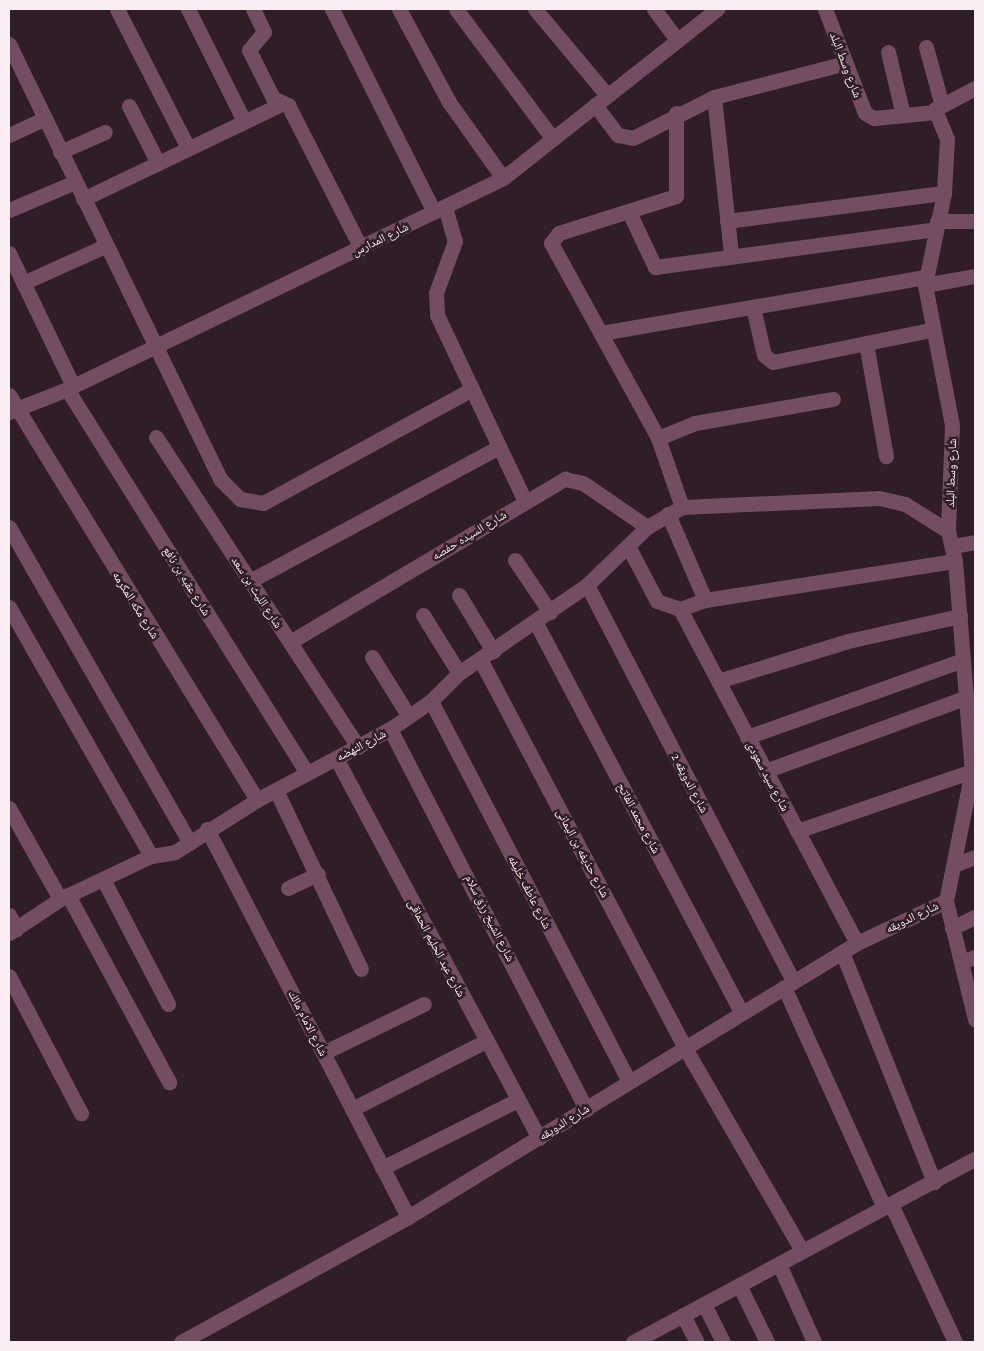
<!DOCTYPE html>
<html>
<head>
<meta charset="utf-8">
<style>
  body { margin:0 }
  #map { position:relative; width:984px; height:1351px; overflow:hidden; background:#2f1d27; font-family:"Playfair Display","Noto Naskh Arabic",serif }
  div>[style] { position:absolute }
  .minor>* { height:15px; margin:-7.5px; padding:0 7.5px; transform-origin:7.5px; border-radius:7.5px; background:#734e62 }
  .tertiary>* { height:15px; margin:-7.5px; padding:0 7.5px; transform-origin:7.5px; border-radius:7.5px; background:#734e62 }
  span { translate:-50% -50%; white-space:nowrap; text-align:center; line-height:1.15; -webkit-text-stroke:5px #2f1d27; paint-order:stroke }
  .street-label { font-size:12px; color:#faedf3 }
  .frame { position:absolute; inset:0; border:10px solid #faedf3; pointer-events:none }
</style>
</head>
<body>
<div id="map">
  <div class="minor">
    <div style="left:117px;top:9px;width:156px;rotate:62.9deg"></div>
    <div style="left:188px;top:9px;width:125px;rotate:63.4deg"></div>
    <div style="left:253px;top:9px;width:25px;rotate:64deg"></div>
    <div style="left:264px;top:32px;width:23px;rotate:130deg"></div>
    <div style="left:249px;top:50px;width:54px;rotate:63.4deg"></div>
    <div style="left:273px;top:98px;width:17px;rotate:25deg"></div>
    <div style="left:288px;top:105px;width:161px;rotate:63deg"></div>
    <div style="left:332px;top:9px;width:227px;rotate:63.3deg"></div>
    <div style="left:399px;top:9px;width:106px;rotate:61.7deg"></div>
    <div style="left:449px;top:102px;width:93px;rotate:54.6deg"></div>
    <div style="left:456px;top:9px;width:162px;rotate:53.3deg"></div>
    <div style="left:535px;top:9px;width:112px;rotate:50.1deg"></div>
    <div style="left:654px;top:9px;width:39px;rotate:53deg"></div>
    <div style="left:825px;top:9px;width:111px;rotate:69deg"></div>
    <div style="left:865px;top:113px;width:10px;rotate:29deg"></div>
    <div style="left:874px;top:118px;width:62px;rotate:-5.5deg"></div>
    <div style="left:936px;top:112px;width:29px;rotate:68deg"></div>
    <div style="left:947px;top:139px;width:54px;rotate:93.2deg"></div>
    <div style="left:944px;top:193px;width:94px;rotate:101.7deg"></div>
    <div style="left:925px;top:285px;width:143px;rotate:79.1deg"></div>
    <div style="left:952px;top:425px;width:106px;rotate:92.2deg"></div>
    <div style="left:948px;top:531px;width:31px;rotate:77deg"></div>
    <div style="left:955px;top:561px;width:211px;rotate:85.4deg"></div>
    <div style="left:972px;top:771px;width:133px;rotate:101.3deg"></div>
    <div style="left:946px;top:901px;width:122px;rotate:76.2deg"></div>
    <div style="left:9px;top:44px;width:483px;rotate:64.1deg"></div>
    <div style="left:220px;top:479px;width:28px;rotate:45deg"></div>
    <div style="left:240px;top:499px;width:23px;rotate:10deg"></div>
    <div style="left:263px;top:503px;width:238px;rotate:-28.6deg"></div>
    <div style="left:926px;top:47px;width:57px;rotate:74.7deg"></div>
    <div style="left:888px;top:52px;width:65px;rotate:76.6deg"></div>
    <div style="left:714px;top:97px;width:158px;rotate:83.8deg"></div>
    <div style="left:595px;top:105px;width:38px;rotate:53deg"></div>
    <div style="left:618px;top:135px;width:15px;rotate:11deg"></div>
    <div style="left:633px;top:138px;width:91px;rotate:-26.8deg"></div>
    <div style="left:714px;top:97px;width:135px;rotate:-14.5deg"></div>
    <div style="left:129px;top:106px;width:64px;rotate:63deg"></div>
    <div style="left:935px;top:109px;width:45px;rotate:-27.7deg"></div>
    <div style="left:676px;top:113px;width:83px;rotate:90deg"></div>
    <div style="left:676px;top:196px;width:123px;rotate:162.5deg"></div>
    <div style="left:559px;top:233px;width:13px;rotate:129deg"></div>
    <div style="left:551px;top:243px;width:222px;rotate:61.2deg"></div>
    <div style="left:658px;top:438px;width:73px;rotate:70.8deg"></div>
    <div style="left:9px;top:135px;width:38px;rotate:-25deg"></div>
    <div style="left:60px;top:152px;width:49px;rotate:-24deg"></div>
    <div style="left:83px;top:199px;width:222px;rotate:-25.6deg"></div>
    <div style="left:445px;top:207px;width:35px;rotate:74deg"></div>
    <div style="left:455px;top:241px;width:55px;rotate:110.1deg"></div>
    <div style="left:436px;top:293px;width:22px;rotate:87deg"></div>
    <div style="left:437px;top:315px;width:206px;rotate:64.7deg"></div>
    <div style="left:9px;top:210px;width:72px;rotate:-23deg"></div>
    <div style="left:629px;top:212px;width:61px;rotate:64.7deg"></div>
    <div style="left:655px;top:267px;width:283px;rotate:-7.7deg"></div>
    <div style="left:727px;top:221px;width:219px;rotate:-7.4deg"></div>
    <div style="left:937px;top:221px;width:38px"></div>
    <div style="left:9px;top:253px;width:148px;rotate:64.3deg"></div>
    <div style="left:23px;top:283px;width:90px;rotate:-24.3deg"></div>
    <div style="left:925px;top:285px;width:51px;rotate:-10.2deg"></div>
    <div style="left:753px;top:307px;width:49px;rotate:77.1deg"></div>
    <div style="left:764px;top:355px;width:11px;rotate:38deg"></div>
    <div style="left:773px;top:362px;width:160px;rotate:-11.5deg"></div>
    <div style="left:601px;top:333px;width:329px;rotate:-9.8deg"></div>
    <div style="left:866px;top:343px;width:115px;rotate:80deg"></div>
    <div style="left:67px;top:389px;width:453px;rotate:58deg"></div>
    <div style="left:9px;top:395px;width:475px;rotate:58.5deg"></div>
    <div style="left:156px;top:437px;width:370px;rotate:56.9deg"></div>
    <div style="left:658px;top:438px;width:40px;rotate:-22deg"></div>
    <div style="left:695px;top:423px;width:140px;rotate:-9.9deg"></div>
    <div style="left:668px;top:514px;width:94px;rotate:66.7deg"></div>
    <div style="left:9px;top:527px;width:364px;rotate:60.2deg"></div>
    <div style="left:953px;top:546px;width:22px;rotate:-10deg"></div>
    <div style="left:629px;top:548px;width:60px;rotate:62.2deg"></div>
    <div style="left:657px;top:601px;width:24px;rotate:19deg"></div>
    <div style="left:680px;top:609px;width:27px;rotate:-20deg"></div>
    <div style="left:705px;top:600px;width:253px;rotate:-8.9deg"></div>
    <div style="left:515px;top:560px;width:63px;rotate:56.1deg"></div>
    <div style="left:250px;top:581px;width:283px;rotate:-28.3deg"></div>
    <div style="left:587px;top:585px;width:446px;rotate:62.5deg"></div>
    <div style="left:459px;top:595px;width:66px;rotate:58.7deg"></div>
    <div style="left:9px;top:607px;width:287px;rotate:60.3deg"></div>
    <div style="left:680px;top:609px;width:378px;rotate:62.1deg"></div>
    <div style="left:423px;top:615px;width:68px;rotate:58.2deg"></div>
    <div style="left:536px;top:623px;width:441px;rotate:62.2deg"></div>
    <div style="left:290px;top:642px;width:320px;rotate:-30.7deg"></div>
    <div style="left:565px;top:479px;width:18px;rotate:13deg"></div>
    <div style="left:583px;top:483px;width:78px;rotate:34.5deg"></div>
    <div style="left:372px;top:657px;width:68px;rotate:58.2deg"></div>
    <div style="left:480px;top:659px;width:440px;rotate:62.2deg"></div>
    <div style="left:685px;top:1048px;width:234px;rotate:60deg"></div>
    <div style="left:718px;top:681px;width:136px;rotate:-17.1deg"></div>
    <div style="left:848px;top:641px;width:115px;rotate:-12.6deg"></div>
    <div style="left:431px;top:701px;width:429px;rotate:62.5deg"></div>
    <div style="left:390px;top:729px;width:428px;rotate:62.7deg"></div>
    <div style="left:747px;top:737px;width:229px;rotate:-19.6deg"></div>
    <div style="left:336px;top:758px;width:431px;rotate:61.9deg"></div>
    <div style="left:765px;top:771px;width:215px;rotate:-20.1deg"></div>
    <div style="left:276px;top:790px;width:198px;rotate:64.6deg"></div>
    <div style="left:9px;top:808px;width:104px;rotate:60.7deg"></div>
    <div style="left:207px;top:829px;width:437px;rotate:62.6deg"></div>
    <div style="left:797px;top:831px;width:185px;rotate:-18.9deg"></div>
    <div style="left:954px;top:865px;width:22px;rotate:-21deg"></div>
    <div style="left:103px;top:879px;width:141px;rotate:62.5deg"></div>
    <div style="left:288px;top:888px;width:33px;rotate:-25deg"></div>
    <div style="left:68px;top:895px;width:213px;rotate:61.6deg"></div>
    <div style="left:9px;top:915px;width:16px;rotate:63deg"></div>
    <div style="left:952px;top:928px;width:25px;rotate:-26deg"></div>
    <div style="left:9px;top:933px;width:61px;rotate:-33.7deg"></div>
    <div style="left:60px;top:899px;width:101px;rotate:-25.3deg"></div>
    <div style="left:151px;top:856px;width:24px;rotate:-9deg"></div>
    <div style="left:175px;top:852px;width:97px;rotate:-32.4deg"></div>
    <div style="left:257px;top:800px;width:151px;rotate:-28.1deg"></div>
    <div style="left:390px;top:729px;width:50px;rotate:-34.3deg"></div>
    <div style="left:431px;top:701px;width:40px;rotate:-45deg"></div>
    <div style="left:459px;top:673px;width:155px;rotate:-34.5deg"></div>
    <div style="left:587px;top:585px;width:83px;rotate:-44deg"></div>
    <div style="left:647px;top:527px;width:40px;rotate:-29.7deg"></div>
    <div style="left:682px;top:507px;width:197px;rotate:-2.6deg"></div>
    <div style="left:879px;top:498px;width:27px;rotate:13deg"></div>
    <div style="left:905px;top:504px;width:51px;rotate:32.1deg"></div>
    <div style="left:842px;top:952px;width:248px;rotate:68.2deg"></div>
    <div style="left:961px;top:962px;width:15px;rotate:-20deg"></div>
    <div style="left:9px;top:976px;width:155px;rotate:62.3deg"></div>
    <div style="left:784px;top:987px;width:242px;rotate:65.6deg"></div>
    <div style="left:323px;top:1053px;width:112px;rotate:-25.9deg"></div>
    <div style="left:352px;top:1109px;width:150px;rotate:-26.9deg"></div>
    <div style="left:382px;top:1168px;width:152px;rotate:-26.6deg"></div>
    <div style="left:891px;top:1204px;width:152px;rotate:65.1deg"></div>
    <div style="left:779px;top:1264px;width:85px;rotate:65.8deg"></div>
    <div style="left:739px;top:1285px;width:64px;rotate:63.8deg"></div>
    <div style="left:704px;top:1304px;width:42px;rotate:63.4deg"></div>
    <div style="left:683px;top:1315px;width:30px;rotate:63deg"></div>
    <div style="left:181px;top:1342px;width:259px;rotate:-28.8deg"></div>
    <div style="left:408px;top:1217px;width:526px;rotate:-31.39deg"></div>
    <div style="left:857px;top:943px;width:98px;rotate:-25.3deg"></div>
    <div style="left:633px;top:1342px;width:388px;rotate:-28.2deg"></div>
  </div>
  <div class="tertiary">
    <div style="left:9px;top:412px;width:62px;rotate:-21.6deg"></div>
    <div style="left:67px;top:389px;width:484px;rotate:-25.8deg"></div>
    <div style="left:503px;top:178px;width:273px;rotate:-38.3deg"></div>
  </div>
  <div class="street-label">
    <span style="left:846px;top:65px;rotate:69deg">شارع وسط البلد</span>
    <span style="left:380px;top:239px;rotate:-26deg">شارع المدارس</span>
    <span style="left:951px;top:473px;rotate:-88deg">شارع وسط البلد</span>
    <span style="left:469px;top:535px;rotate:-31deg">شارع السيده حفصه</span>
    <span style="left:187px;top:581px;rotate:58deg">شارع عقبه بن نافع</span>
    <span style="left:257px;top:592px;rotate:57deg">شارع الليث بن سعد</span>
    <span style="left:136px;top:605px;rotate:58deg">شارع مكه المكرمه</span>
    <span style="left:361px;top:745px;rotate:-28deg">شارع النهضه</span>
    <span style="left:768px;top:776px;rotate:62deg">شارع سيد سعودى</span>
    <span style="left:690px;top:783px;rotate:62deg">شارع الدويقه 2</span>
    <span style="left:639px;top:818px;rotate:62deg">شارع محمد الفاتح</span>
    <span style="left:583px;top:853px;rotate:62deg">شارع حذيفه بن اليمانى</span>
    <span style="left:530px;top:892px;rotate:63deg">شارع عاطف خليفه</span>
    <span style="left:912px;top:917px;rotate:-26deg">شارع الدويقه</span>
    <span style="left:490px;top:918px;rotate:63deg">شارع الشيخ رزق سلام</span>
    <span style="left:437px;top:948px;rotate:62deg">شارع عبد الحليم الحماقى</span>
    <span style="left:308px;top:1023px;rotate:63deg">شارع الامام مالك</span>
    <span style="left:564px;top:1122px;rotate:-32deg">شارع الدويقه</span>
  </div>
  <div class="frame"></div>
</div>
</body>
</html>
